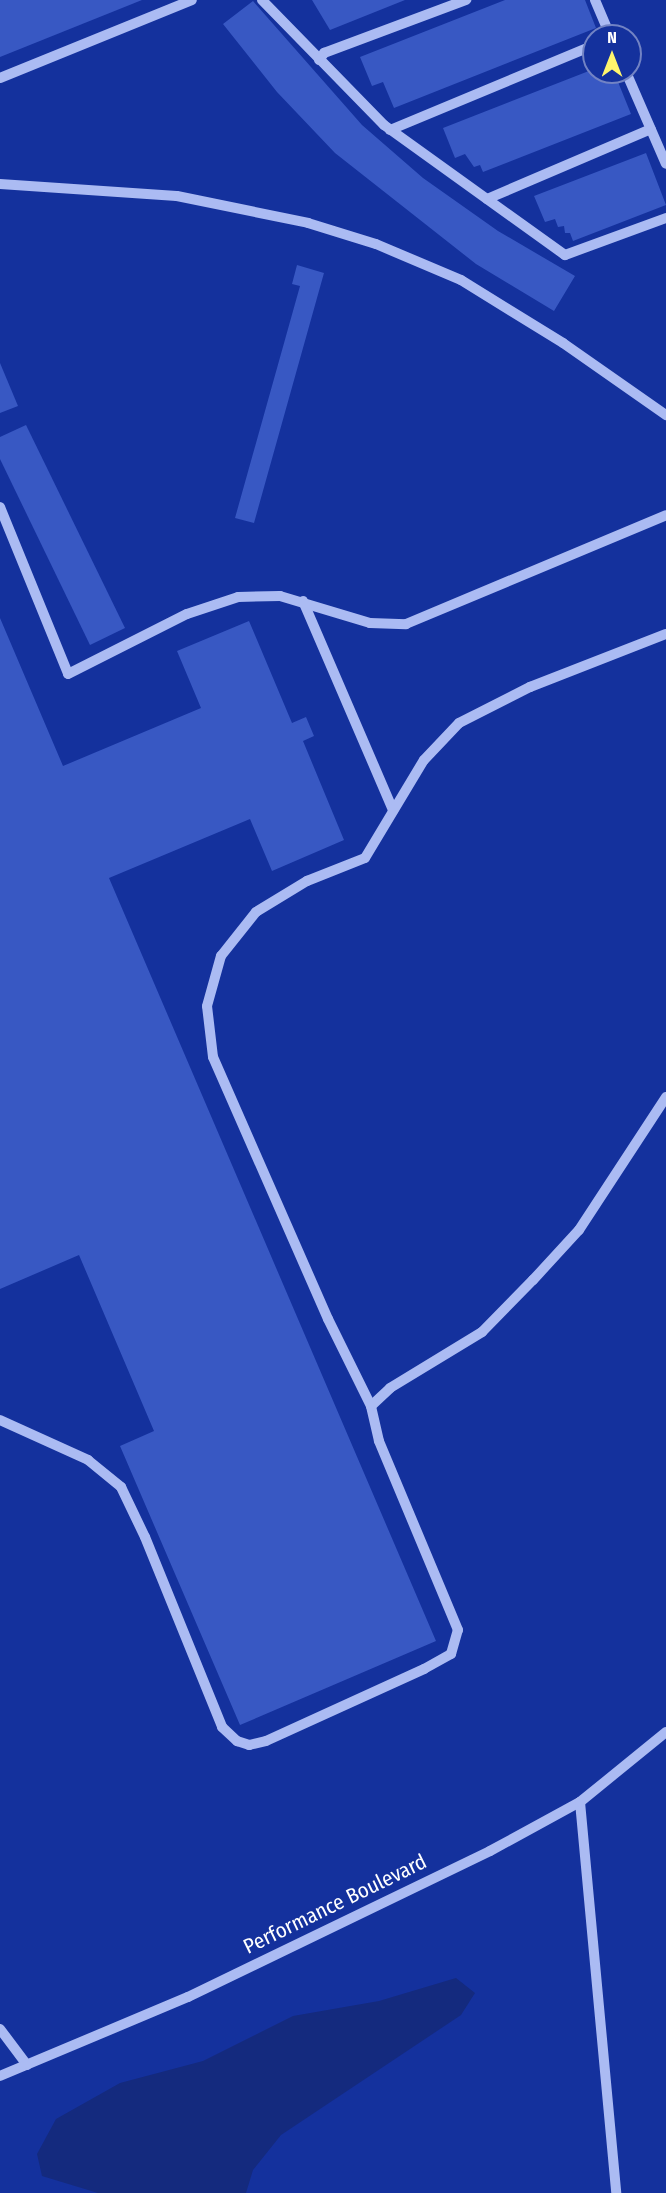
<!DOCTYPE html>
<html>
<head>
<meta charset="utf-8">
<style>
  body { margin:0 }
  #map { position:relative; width:666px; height:2193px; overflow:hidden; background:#14319d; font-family:"Fira Sans Condensed",sans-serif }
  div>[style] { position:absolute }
  .water>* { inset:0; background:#142a7e }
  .building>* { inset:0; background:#3858c3 }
  .minor>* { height:10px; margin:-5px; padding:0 5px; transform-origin:5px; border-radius:5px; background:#abbbf3 }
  span { translate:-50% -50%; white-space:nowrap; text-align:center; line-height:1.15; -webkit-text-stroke:4.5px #14319d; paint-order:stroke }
  .street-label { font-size:21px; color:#fff }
  .north { position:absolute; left:582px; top:24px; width:60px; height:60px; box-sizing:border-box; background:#14319d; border:2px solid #7283c4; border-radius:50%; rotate:0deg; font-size:16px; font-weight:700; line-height:24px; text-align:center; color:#fff }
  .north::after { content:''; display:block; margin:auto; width:21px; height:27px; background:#fff56d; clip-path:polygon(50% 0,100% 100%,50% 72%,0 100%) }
</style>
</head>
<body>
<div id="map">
  <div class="water">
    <div style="clip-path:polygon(456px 1978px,475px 1993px,461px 2015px,281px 2135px,253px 2170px,246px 2193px,98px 2193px,42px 2176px,37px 2154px,56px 2119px,120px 2083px,203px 2061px,293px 2016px,379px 2001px)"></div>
  </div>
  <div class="building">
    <div style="clip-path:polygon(0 0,142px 0,0 57px)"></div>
    <div style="clip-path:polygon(312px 0,405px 0,330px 30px)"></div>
    <div style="clip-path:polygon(505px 0,585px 0,596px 28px,394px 108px,383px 82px,372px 86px,360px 57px)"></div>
    <div style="clip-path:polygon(253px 1px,362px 125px,423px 178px,498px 231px,575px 276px,554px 311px,476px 264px,335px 153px,277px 92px,223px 24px)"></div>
    <div style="clip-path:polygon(594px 69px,614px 72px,631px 114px,483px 172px,480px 165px,474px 167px,465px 154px,455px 158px,443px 128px)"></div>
    <div style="clip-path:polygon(646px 153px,666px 205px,573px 241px,570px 233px,565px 233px,564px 226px,558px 227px,555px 219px,545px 222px,534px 196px)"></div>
    <div style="clip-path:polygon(297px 265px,324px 273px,254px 523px,235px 518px,300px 286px,292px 284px)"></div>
    <div style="clip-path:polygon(0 363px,18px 406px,0 413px)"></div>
    <div style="clip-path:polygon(26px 425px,125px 628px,90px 645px,0 459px,0 437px)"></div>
    <div style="clip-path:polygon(0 618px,63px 766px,201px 708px,177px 651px,249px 621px,292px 723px,306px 717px,314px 736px,303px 741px,344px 840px,272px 871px,250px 819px,109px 878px,436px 1641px,240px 1725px,120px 1446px,154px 1431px,79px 1255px,0 1289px)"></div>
  </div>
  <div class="minor">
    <div style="left:262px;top:0;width:175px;rotate:45.7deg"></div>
    <div style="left:384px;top:125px;width:223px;rotate:35.7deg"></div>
    <div style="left:565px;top:255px;width:108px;rotate:-20.1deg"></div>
    <div style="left:595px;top:0;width:39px;rotate:67deg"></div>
    <div style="left:319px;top:60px;width:9px;rotate:-54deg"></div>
    <div style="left:324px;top:53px;width:152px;rotate:-20.5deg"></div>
    <div style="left:626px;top:72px;width:100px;rotate:66.5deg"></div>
    <div style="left:0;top:78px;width:207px;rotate:-22.1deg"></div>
    <div style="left:390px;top:130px;width:221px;rotate:-22.6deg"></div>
    <div style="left:0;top:184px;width:177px;rotate:3.9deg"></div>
    <div style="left:177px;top:196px;width:134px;rotate:11.6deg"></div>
    <div style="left:308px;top:223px;width:71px;rotate:17.2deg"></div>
    <div style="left:376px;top:244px;width:92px;rotate:23deg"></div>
    <div style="left:461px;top:280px;width:120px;rotate:31.7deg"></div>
    <div style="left:563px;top:343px;width:126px;rotate:35deg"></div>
    <div style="left:487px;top:199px;width:178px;rotate:-23.1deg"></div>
    <div style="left:0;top:507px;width:180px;rotate:67.8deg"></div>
    <div style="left:68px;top:674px;width:133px;rotate:-26.8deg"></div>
    <div style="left:187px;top:614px;width:54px;rotate:-18.4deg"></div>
    <div style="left:238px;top:597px;width:42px;rotate:-1.4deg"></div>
    <div style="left:280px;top:596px;width:94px;rotate:16.7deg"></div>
    <div style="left:370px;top:623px;width:36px;rotate:2deg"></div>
    <div style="left:406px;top:624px;width:282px;rotate:-22.7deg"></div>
    <div style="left:303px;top:601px;width:228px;rotate:66.7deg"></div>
    <div style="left:371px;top:1406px;width:97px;rotate:-116.3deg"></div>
    <div style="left:328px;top:1319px;width:286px;rotate:-113.7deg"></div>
    <div style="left:213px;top:1057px;width:51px;rotate:-96.7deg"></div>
    <div style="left:207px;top:1006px;width:52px;rotate:-74.4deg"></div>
    <div style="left:221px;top:956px;width:56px;rotate:-51.5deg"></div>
    <div style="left:256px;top:912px;width:60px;rotate:-31.3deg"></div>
    <div style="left:307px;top:881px;width:62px;rotate:-21.6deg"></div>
    <div style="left:365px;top:858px;width:114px;rotate:-59deg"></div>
    <div style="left:424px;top:760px;width:51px;rotate:-46.6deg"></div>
    <div style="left:459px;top:723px;width:80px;rotate:-26.9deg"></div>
    <div style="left:530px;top:687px;width:146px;rotate:-21.3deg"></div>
    <div style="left:0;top:1420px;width:97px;rotate:24.4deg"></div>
    <div style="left:88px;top:1460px;width:43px;rotate:39.3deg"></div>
    <div style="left:121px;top:1487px;width:55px;rotate:64.4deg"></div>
    <div style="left:145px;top:1537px;width:205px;rotate:67.9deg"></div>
    <div style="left:222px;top:1727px;width:21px;rotate:43deg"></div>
    <div style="left:237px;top:1741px;width:13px;rotate:18deg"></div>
    <div style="left:249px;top:1745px;width:17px;rotate:-13deg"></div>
    <div style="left:266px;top:1741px;width:174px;rotate:-24.5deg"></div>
    <div style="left:424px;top:1669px;width:31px;rotate:-29deg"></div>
    <div style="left:451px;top:1654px;width:25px;rotate:-74deg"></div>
    <div style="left:458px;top:1630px;width:205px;rotate:-112.7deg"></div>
    <div style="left:379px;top:1441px;width:36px;rotate:-103deg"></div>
    <div style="left:371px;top:1406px;width:26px;rotate:-43deg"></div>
    <div style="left:390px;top:1388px;width:108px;rotate:-31.3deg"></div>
    <div style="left:482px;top:1332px;width:73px;rotate:-45.6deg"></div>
    <div style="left:533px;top:1280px;width:68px;rotate:-47.4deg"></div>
    <div style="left:579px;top:1230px;width:159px;rotate:-56.8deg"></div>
    <div style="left:580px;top:1802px;width:393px;rotate:84.7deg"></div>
    <div style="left:0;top:2029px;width:45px;rotate:53.1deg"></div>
    <div style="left:0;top:2076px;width:204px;rotate:-22.8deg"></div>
    <div style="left:188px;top:1997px;width:335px;rotate:-25.8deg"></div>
    <div style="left:490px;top:1851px;width:102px;rotate:-28.6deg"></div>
    <div style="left:580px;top:1802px;width:111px;rotate:-39.1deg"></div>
  </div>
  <div class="street-label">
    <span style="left:335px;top:1904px;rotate:-26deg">Performance Boulevard</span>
  </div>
  <div class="north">N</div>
</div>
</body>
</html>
